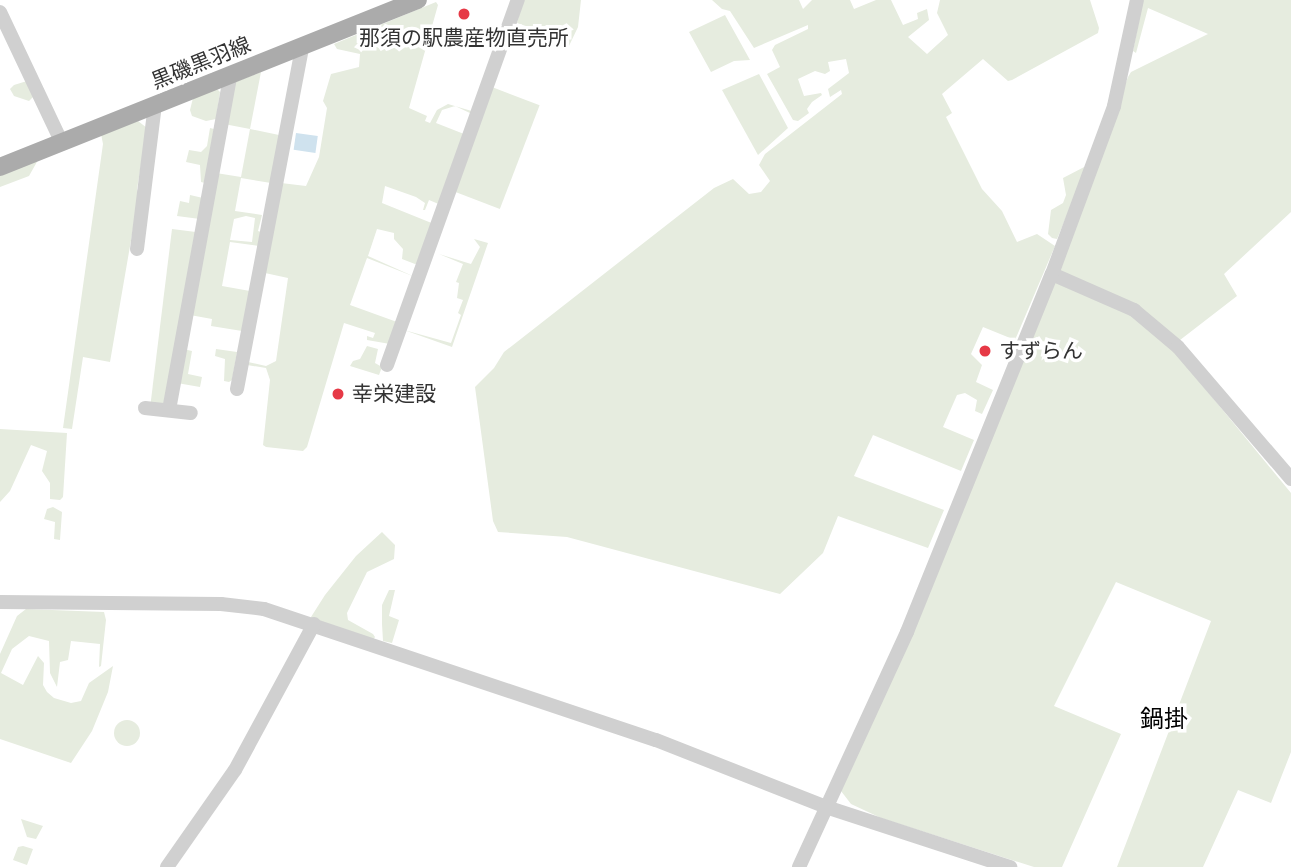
<!DOCTYPE html>
<html>
<head>
<meta charset="utf-8">
<style>
  body { margin:0 }
  #map { position:relative; width:1291px; height:867px; overflow:hidden; background:#fff; font-family:"Source Sans 3","Noto Sans JP",sans-serif }
  div>[style] { position:absolute }
  [style*='--x'] { left:calc(var(--x)*1px); top:calc(var(--y)*1px); width:calc(var(--w)*1px); rotate:calc(var(--a)*1deg) }
  .green>* { inset:0; background:#e6ecdf; transform-origin:0 0 }
  .round { border-radius:50% }
  .water>* { inset:0; background:#cfe2ee; transform-origin:0 0 }
  .minor>* { height:14px; margin:-7px; padding:0 7px; transform-origin:7px; border-radius:7px; background:#d0d0d0 }
  .major>* { height:18px; margin:-9px; padding:0 9px; transform-origin:9px; border-radius:9px; background:#ababab }
  .dots>* { width:19px; height:19px; translate:-50% -50%; box-sizing:border-box; border:4px solid #fff; border-radius:50% }
  span { translate:-50% -50%; white-space:nowrap; text-align:center; line-height:1.15; -webkit-text-stroke:7px #fff; paint-order:stroke }
  .poi-label { font-size:21px; color:#333 }
  .left { translate:0 -50%; text-align:left }
  .street-label { font-size:21px; color:#333 }
  .quarter-label { font-size:24px; color:#000 }
</style>
</head>
<body>
<div id="map">
  <div class="green">
    <i style="clip-path:polygon(523px 0,581px 0,578px 27px,568px 48px,563px 47px,564px 39px,517px 23px)"></i>
    <i style="clip-path:polygon(712px 0,799px 0,803px 9px,812px 0,850px 0,854px 9px,876px 0,891px 0,903px 25px,918px 19px,917px 13px,927px 9px,929px 20px,908px 37px,927px 54px,948px 35px,937px 13px,940px 0,1090px 0,1099px 28px,1098px 33px,1012px 80px,1008px 81px,983px 59px,942px 94px,952px 113px,946px 117px,982px 189px,1002px 211px,1017px 242px,1037px 234px,1055px 246px,1015px 340px,983px 327px,971px 354px,982px 365px,976px 382px,993px 390px,982px 414px,975px 411px,977px 400px,965px 393px,957px 395px,943px 427px,974px 440px,961px 471px,873px 435px,854px 476px,944px 510px,928px 548px,838px 516px,823px 553px,780px 594px,567px 537px,498px 532px,493px 521px,475px 387px,494px 368px,504px 352px,714px 188px,733px 179px,749px 194px,761px 192px,770px 181px,759px 165px,765px 154px,842px 94px,841px 90px,830px 97px,828px 89px,849px 73px,846px 59px,828px 62px,830px 71px,825px 74px,815px 71px,798px 79px,804px 96px,821px 93px,822px 95px,812px 102px,807px 109px,809px 113px,798px 121px,793px 120px,767px 74px,780px 67px,772px 50px,775px 45px,808px 29px,808px 25px,754px 48px,730px 11px,722px 9px)"></i>
    <i style="clip-path:polygon(1143px 0,1291px 0,1291px 212px,1224px 274px,1237px 296px,1171px 347px,1291px 493px,1291px 752px,1271px 803px,1238px 790px,1203px 867px,1117px 867px,1211px 621px,1116px 582px,1054px 706px,1121px 734px,1062px 867px,1034px 867px,881px 818px,851px 804px,841px 791px,916px 626px,1128px 77px,1131px 72px,1208px 34px,1148px 8px,1136px 53px,1133px 51px)"></i>
    <i style="clip-path:polygon(evenodd,436px 2px,438px 5px,409px 108px,427px 116px,425px 121px,430px 123px,437px 110px,448px 104px,475px 112px,441px 205px,429px 200px,425px 210px,423px 210px,425px 203px,416px 197px,385px 186px,382px 203px,434px 224px,420px 263px,415px 264px,402px 259px,403px 249px,394px 239px,394px 233px,377px 229px,368px 256px,415px 277px,367px 258px,350px 305px,397px 322px,390px 344px,367px 340px,367px 336px,373px 338px,375px 333px,344px 323px,307px 447px,303px 451px,266px 447px,263px 445px,270px 380px,266px 368px,247px 365px,248px 362px,266px 366px,276px 361px,288px 278px,265px 273px,281px 183px,306px 186px,319px 157px,327px 108px,323px 101px,331px 74px,359px 67px,360px 54px,337px 49px,334px 44px,436px 2px,455px 106px,472px 114px,464px 134px,436px 123px,442px 110px,455px 106px)"></i>
    <i style="clip-path:polygon(725px 15px,750px 60px,734px 61px,711px 72px,689px 32px)"></i>
    <i style="clip-path:polygon(evenodd,261px 72px,250px 129px,279px 135px,271px 183px,241px 178px,235px 211px,262px 215px,258px 231px,261px 232px,259px 246px,230px 242px,222px 286px,250px 291px,242px 331px,211px 326px,212px 319px,190px 315px,216px 173px,241px 177px,250px 129px,224px 124px,233px 83px,261px 72px,246px 216px,255px 218px,252px 242px,230px 240px,234px 219px,246px 216px)"></i>
    <i style="clip-path:polygon(759px 74px,788px 128px,758px 155px,722px 90px)"></i>
    <i style="clip-path:polygon(27px 81px,34px 96px,29px 101px,14px 96px,10px 89px,14px 85px)"></i>
    <i style="left:492px;top:87px;width:51px;height:111px;rotate:21deg"></i>
    <i style="clip-path:polygon(217px 89px,220px 92px,216px 119px,206px 121px,192px 116px,190px 110px,193px 98px)"></i>
    <i style="clip-path:polygon(138px 121px,147px 128px,137px 189px,139px 194px,110px 362px,83px 357px,72px 429px,63px 428px,103px 144px,101px 134px)"></i>
    <i style="clip-path:polygon(210px 128px,214px 129px,205px 183px,201px 182px,200px 165px,186px 162px,189px 150px,201px 152px,207px 146px)"></i>
    <i style="clip-path:polygon(38px 160px,29px 176px,0 187px,0 176px)"></i>
    <i style="clip-path:polygon(1088px 165px,1057px 239px,1052px 238px,1048px 234px,1051px 210px,1063px 203px,1066px 195px,1063px 178px)"></i>
    <i style="clip-path:polygon(190px 195px,203px 198px,200px 219px,177px 216px,180px 201px,189px 203px)"></i>
    <i style="left:172px;top:229px;width:26px;height:177px;rotate:7deg"></i>
    <i style="clip-path:polygon(474px 239px,488px 243px,452px 347px,404px 330px,451px 343px,461px 315px,458px 313px,463px 300px,457px 298px,459px 283px,456px 282px,463px 264px,439px 254px,471px 264px,480px 247px)"></i>
    <i style="clip-path:polygon(367px 346px,378px 349px,375px 363px,382px 367px,379px 375px,350px 366px,353px 361px,360px 359px)"></i>
    <i style="clip-path:polygon(183px 349px,192px 351px,188px 374px,202px 377px,200px 387px,177px 383px)"></i>
    <i style="clip-path:polygon(216px 349px,237px 352px,232px 380px,229px 382px,224px 381px,225px 359px,215px 356px)"></i>
    <i style="clip-path:polygon(0 429px,67px 433px,63px 497px,60px 500px,50px 499px,50px 483px,42px 471px,47px 451px,31px 445px,10px 491px,0 502px)"></i>
    <i style="clip-path:polygon(53px 507px,62px 512px,60px 540px,54px 539px,55px 522px,44px 519px,47px 509px)"></i>
    <i style="clip-path:polygon(382px 532px,395px 545px,394px 559px,367px 572px,347px 613px,348px 620px,373px 634px,375px 637px,369px 647px,311px 625px,311px 617px,325px 595px,356px 556px)"></i>
    <i style="clip-path:polygon(389px 590px,395px 590px,389px 616px,399px 620px,392px 643px,383px 641px,382px 624px,382px 605px)"></i>
    <i style="clip-path:polygon(26px 609px,104px 612px,106px 620px,101px 666px,99px 667px,100px 644px,71px 641px,68px 660px,60px 662px,57px 687px,50px 673px,49px 641px,29px 636px,12px 649px,1px 673px,23px 685px,38px 656px,44px 663px,43px 685px,47px 692px,54px 698px,71px 703px,81px 701px,89px 683px,113px 666px,108px 692px,92px 731px,71px 763px,0 739px,0 654px,17px 616px)"></i>
    <i class="round" style="left:114px;top:720px;width:26px;height:26px"></i>
    <i style="clip-path:polygon(21px 819px,43px 826px,36px 839px,27px 837px)"></i>
    <i style="clip-path:polygon(23px 846px,33px 849px,27px 865px,13px 860px,18px 847px)"></i>
  </div>
  <div class="water">
    <i style="left:296px;top:133px;width:22px;height:17px;rotate:8deg"></i>
  </div>
  <div class="minor">
    <i style="--x:0;--y:12;--w:145;--a:64.7"></i>
    <i style="--x:137;--y:249;--w:145;--a:-82.9"></i>
    <i style="--x:1052;--y:274;--w:90;--a:23.7"></i>
    <i style="--x:1134;--y:310;--w:57;--a:40.1"></i>
    <i style="--x:1178;--y:347;--w:174;--a:49.4"></i>
    <i style="--x:387;--y:365;--w:388;--a:-70.3"></i>
    <i style="--x:237;--y:389;--w:348;--a:-79.2"></i>
    <i style="--x:145;--y:408;--w:46;--a:6.2"></i>
    <i style="--x:169;--y:410;--w:340;--a:-79.6"></i>
    <i style="--x:0;--y:602;--w:221;--a:0.5"></i>
    <i style="--x:221;--y:604;--w:43;--a:6.6"></i>
    <i style="--x:264;--y:609;--w:413;--a:18.5"></i>
    <i style="--x:656;--y:740;--w:183;--a:21.5"></i>
    <i style="--x:826;--y:807;--w:194;--a:18.1"></i>
    <i style="--x:167;--y:867;--w:118;--a:-55"></i>
    <i style="--x:235;--y:770;--w:166;--a:-61.6"></i>
    <i style="--x:799;--y:867;--w:259;--a:-65.3"></i>
    <i style="--x:907;--y:632;--w:386;--a:-68"></i>
    <i style="--x:1052;--y:274;--w:179;--a:-69.7"></i>
    <i style="--x:1114;--y:106;--w:108;--a:-77.8"></i>
  </div>
  <div class="major">
    <i style="--x:0;--y:167;--w:450;--a:-21.8"></i>
  </div>
  <div class="dots">
    <i style="left:464px;top:14px;background:#e63946"></i>
    <i style="left:985px;top:351px;background:#e63946"></i>
    <i style="left:338px;top:394px;background:#e63946"></i>
  </div>
  <div class="poi-label">
    <span style="left:464px;top:38px">那須の駅農産物直売所</span>
    <span class="left" style="left:999px;top:351px">すずらん</span>
    <span class="left" style="left:352px;top:394px">幸栄建設</span>
  </div>
  <div class="street-label">
    <span style="left:201px;top:63px;rotate:-22deg">黒磯黒羽線</span>
  </div>
  <div class="quarter-label">
    <span style="left:1164px;top:720px">鍋掛</span>
  </div>
</div>
</body>
</html>
